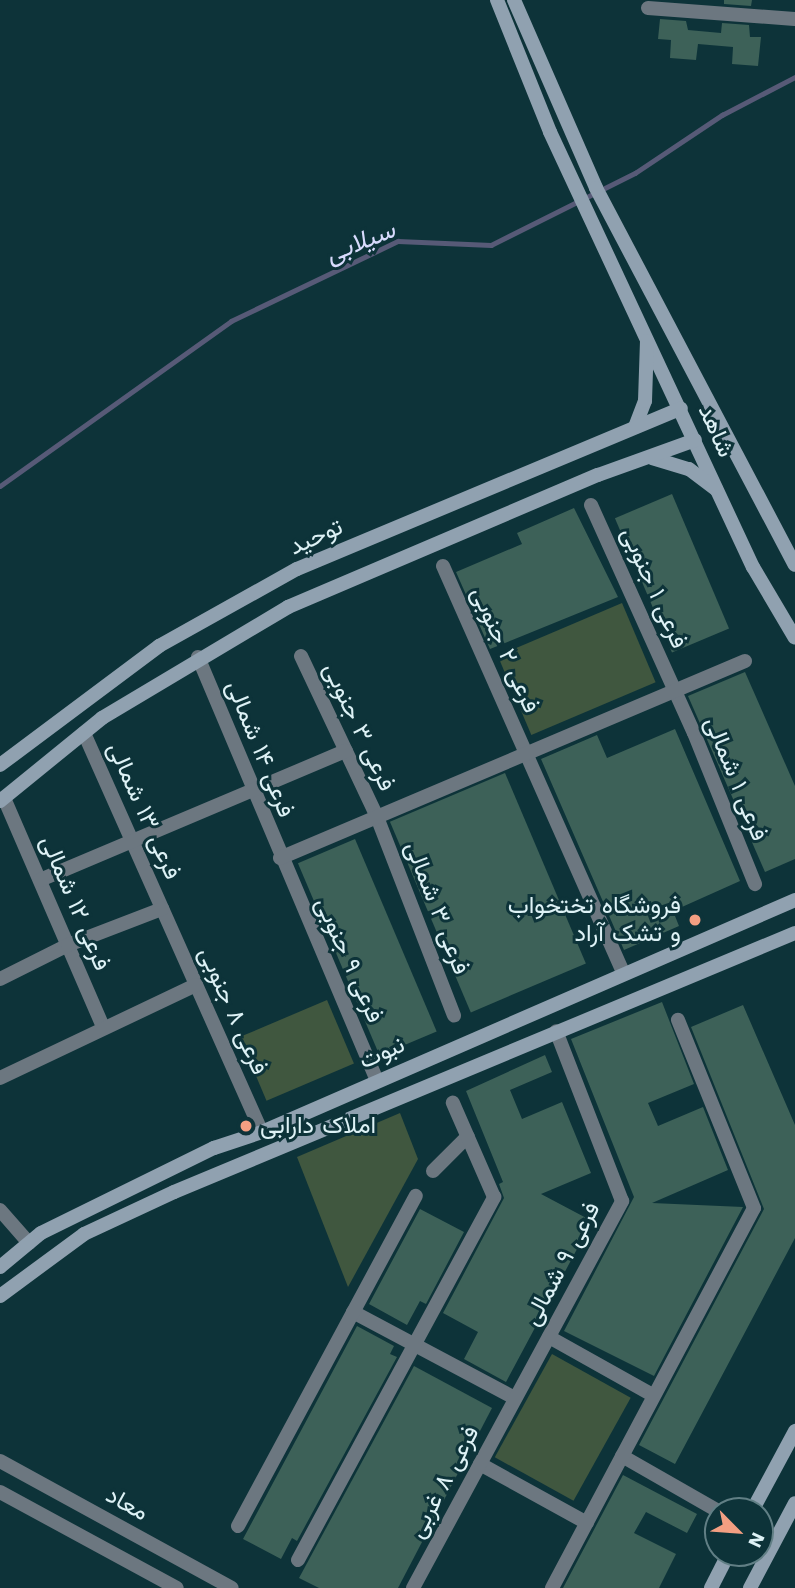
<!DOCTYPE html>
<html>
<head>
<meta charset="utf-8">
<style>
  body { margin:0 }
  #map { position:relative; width:795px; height:1588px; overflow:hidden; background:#0d3339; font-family:"Work Sans",Vazirmatn,sans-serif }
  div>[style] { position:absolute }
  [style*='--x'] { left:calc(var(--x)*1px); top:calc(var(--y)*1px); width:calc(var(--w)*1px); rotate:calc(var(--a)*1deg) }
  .green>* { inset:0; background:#40573f; transform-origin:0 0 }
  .stream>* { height:4.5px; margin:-2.25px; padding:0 2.25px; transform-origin:2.25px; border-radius:2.25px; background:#575a77 }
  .building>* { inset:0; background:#3d6158; transform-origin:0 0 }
  .minor>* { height:14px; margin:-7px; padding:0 7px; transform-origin:7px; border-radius:7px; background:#6c7780 }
  .tertiary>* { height:14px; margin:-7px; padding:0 7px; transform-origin:7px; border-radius:7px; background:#6c7780 }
  .secondary>* { height:14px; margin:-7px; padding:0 7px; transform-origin:7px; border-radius:7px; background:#90a1b0 }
  .dots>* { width:19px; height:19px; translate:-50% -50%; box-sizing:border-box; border:4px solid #0d3339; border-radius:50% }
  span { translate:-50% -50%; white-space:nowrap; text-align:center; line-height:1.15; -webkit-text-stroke:6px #0d3339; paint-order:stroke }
  .street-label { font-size:24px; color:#def2f6 }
  .poi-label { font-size:24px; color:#def2f6 }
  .right { translate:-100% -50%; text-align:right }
  .left { translate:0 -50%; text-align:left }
  .water-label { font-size:26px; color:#d8dbfd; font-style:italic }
  .north { position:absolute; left:704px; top:1497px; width:70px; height:70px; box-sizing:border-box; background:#0d3339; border:2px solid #617f85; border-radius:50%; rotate:115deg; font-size:19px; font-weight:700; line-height:28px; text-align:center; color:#def2f6 }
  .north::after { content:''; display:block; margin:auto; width:24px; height:32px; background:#f39f82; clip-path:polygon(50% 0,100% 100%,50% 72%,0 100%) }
</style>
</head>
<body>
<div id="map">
  <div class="green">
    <i style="left:622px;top:603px;width:86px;height:135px;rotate:67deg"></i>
    <i style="left:327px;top:1000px;width:69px;height:95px;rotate:67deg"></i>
    <i style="clip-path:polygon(400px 1113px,418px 1159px,348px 1287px,297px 1157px)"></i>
    <i style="left:552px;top:1354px;width:90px;height:118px;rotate:29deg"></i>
  </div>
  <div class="stream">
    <i style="--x:0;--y:486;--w:284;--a:-35.5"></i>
    <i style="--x:231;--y:321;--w:185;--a:-25.6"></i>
    <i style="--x:398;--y:241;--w:93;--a:2.5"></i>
    <i style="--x:491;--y:245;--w:161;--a:-26.6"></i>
    <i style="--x:635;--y:173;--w:105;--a:-33.7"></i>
    <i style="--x:722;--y:115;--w:82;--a:-27.5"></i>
  </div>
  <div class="building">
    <i style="clip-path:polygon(724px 0,752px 0,751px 6px,724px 4px)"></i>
    <i style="clip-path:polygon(660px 19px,686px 21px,688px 30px,721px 33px,722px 23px,749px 25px,750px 37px,761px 37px,758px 66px,732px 64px,733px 47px,698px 44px,696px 60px,670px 58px,671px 40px,658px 39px)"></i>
    <i style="left:672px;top:494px;width:146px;height:62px;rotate:67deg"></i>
    <i style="clip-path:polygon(574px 508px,618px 597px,490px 649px,456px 572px,522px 544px,517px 533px)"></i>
    <i style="clip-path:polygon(745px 672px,795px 786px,795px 859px,765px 872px,688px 696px)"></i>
    <i style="clip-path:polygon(675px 729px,740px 881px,673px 911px,679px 926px,624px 950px,541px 759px,597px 735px,607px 758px)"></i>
    <i style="left:505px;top:773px;width:207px;height:125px;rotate:67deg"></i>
    <i style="left:355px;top:839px;width:209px;height:62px;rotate:67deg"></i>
    <i style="clip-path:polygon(662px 1002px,694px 1084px,648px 1103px,658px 1126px,703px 1107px,728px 1170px,652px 1203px,743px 1207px,654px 1376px,564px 1331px,634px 1197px,571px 1039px)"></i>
    <i style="clip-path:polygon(743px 1005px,795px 1125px,795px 1238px,675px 1464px,639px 1445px,764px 1209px,691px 1027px)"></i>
    <i style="clip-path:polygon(545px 1055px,552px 1072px,510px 1090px,522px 1119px,562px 1102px,591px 1173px,541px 1194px,592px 1221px,506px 1382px,464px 1359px,478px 1332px,443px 1313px,504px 1198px,499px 1184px,503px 1182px,466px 1091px)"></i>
    <i style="clip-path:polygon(420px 1209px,464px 1232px,426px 1304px,420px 1301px,407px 1325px,369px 1304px)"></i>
    <i style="clip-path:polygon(357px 1326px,394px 1346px,390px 1354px,397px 1357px,297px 1541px,292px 1538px,281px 1559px,243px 1539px)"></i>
    <i style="clip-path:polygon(414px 1366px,492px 1408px,398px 1588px,319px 1588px,299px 1578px)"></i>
    <i style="clip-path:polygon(623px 1475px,697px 1514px,687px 1533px,646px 1512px,634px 1533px,676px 1554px,659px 1588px,563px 1588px)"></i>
  </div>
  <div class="minor">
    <i style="--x:648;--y:8;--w:147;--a:4.3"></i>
    <i style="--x:591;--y:505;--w:250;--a:65.7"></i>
    <i style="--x:694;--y:733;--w:163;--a:68"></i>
    <i style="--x:443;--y:566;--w:444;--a:66.1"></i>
    <i style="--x:301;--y:656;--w:178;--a:64.7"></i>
    <i style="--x:377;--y:817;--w:213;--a:68.8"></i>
    <i style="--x:198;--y:657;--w:459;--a:67.1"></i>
    <i style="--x:84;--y:733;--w:437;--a:66"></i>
    <i style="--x:4;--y:798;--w:249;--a:66.6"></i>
    <i style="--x:280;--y:858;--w:505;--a:-22.96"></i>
    <i style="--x:40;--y:880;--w:332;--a:-22.9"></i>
    <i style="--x:0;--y:979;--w:76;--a:-26.6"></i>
    <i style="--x:68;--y:945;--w:101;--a:-21"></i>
    <i style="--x:0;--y:1078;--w:217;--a:-25.4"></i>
    <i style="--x:433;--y:1171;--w:49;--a:-45"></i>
    <i style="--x:0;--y:1210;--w:44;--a:48.7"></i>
    <i style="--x:353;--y:1312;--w:183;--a:28"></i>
    <i style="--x:549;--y:1337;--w:120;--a:29.3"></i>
    <i style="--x:622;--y:1456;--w:111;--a:29.8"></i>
    <i style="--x:480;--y:1464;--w:122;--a:28.9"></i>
    <i style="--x:238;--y:1526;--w:375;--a:-61.7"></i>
    <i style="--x:298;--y:1560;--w:413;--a:-61.6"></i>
    <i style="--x:494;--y:1197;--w:103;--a:-113.6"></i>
    <i style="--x:413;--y:1588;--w:440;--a:-61.6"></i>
    <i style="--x:622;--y:1201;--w:182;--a:-111.2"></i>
    <i style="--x:552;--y:1588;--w:430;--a:-62"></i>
    <i style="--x:754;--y:1208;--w:203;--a:-112"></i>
  </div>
  <div class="tertiary">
    <i style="--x:0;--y:1461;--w:264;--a:28.7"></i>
    <i style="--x:0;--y:1492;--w:201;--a:28.5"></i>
  </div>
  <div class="secondary">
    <i style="--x:497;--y:0;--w:142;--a:68.1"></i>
    <i style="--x:550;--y:132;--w:480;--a:65"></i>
    <i style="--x:753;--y:567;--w:82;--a:59.4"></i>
    <i style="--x:514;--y:0;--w:205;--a:66.4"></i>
    <i style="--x:596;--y:188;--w:426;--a:62.2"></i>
    <i style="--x:635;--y:427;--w:28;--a:-69"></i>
    <i style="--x:645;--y:401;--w:60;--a:-88.1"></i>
    <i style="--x:652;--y:458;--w:39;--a:17"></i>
    <i style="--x:689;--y:469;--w:34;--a:37"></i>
    <i style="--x:0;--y:765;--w:199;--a:-36.8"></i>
    <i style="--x:159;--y:646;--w:158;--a:-29.2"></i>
    <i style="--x:297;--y:569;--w:416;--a:-22.7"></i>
    <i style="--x:0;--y:801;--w:132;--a:-39.1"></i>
    <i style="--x:102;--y:718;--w:217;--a:-30.8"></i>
    <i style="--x:288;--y:607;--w:337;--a:-23.1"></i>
    <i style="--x:598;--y:475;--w:103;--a:-19.8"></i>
    <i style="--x:0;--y:1267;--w:53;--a:-39.7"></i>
    <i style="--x:41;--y:1233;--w:193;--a:-26.2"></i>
    <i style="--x:214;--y:1148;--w:51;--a:-18.4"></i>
    <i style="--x:262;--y:1132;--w:581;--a:-23.52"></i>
    <i style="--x:0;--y:1296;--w:104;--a:-36.4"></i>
    <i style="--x:84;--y:1234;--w:99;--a:-25"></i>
    <i style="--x:174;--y:1192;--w:673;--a:-22.64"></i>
    <i style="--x:752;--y:1511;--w:91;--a:-61.7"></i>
    <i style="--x:711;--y:1588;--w:39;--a:-63"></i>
    <i style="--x:750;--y:1588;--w:96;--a:-62.1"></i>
  </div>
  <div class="dots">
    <i style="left:695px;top:920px;background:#f39f82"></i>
    <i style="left:246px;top:1126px;background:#f39f82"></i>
  </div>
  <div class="street-label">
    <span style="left:716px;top:431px;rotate:66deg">شاهد</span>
    <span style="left:316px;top:537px;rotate:-24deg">توحید</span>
    <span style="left:654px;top:588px;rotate:66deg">فرعی ۱ جنوبی</span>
    <span style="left:505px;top:650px;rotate:66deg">فرعی ۲ جنوبی</span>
    <span style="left:359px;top:727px;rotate:65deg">فرعی ۳ جنوبی</span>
    <span style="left:260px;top:749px;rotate:68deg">فرعی ۱۴ شمالی</span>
    <span style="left:736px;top:779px;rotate:68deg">فرعی ۱ شمالی</span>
    <span style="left:144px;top:811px;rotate:66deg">فرعی ۱۳ شمالی</span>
    <span style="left:75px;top:903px;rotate:67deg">فرعی ۱۲ شمالی</span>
    <span style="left:437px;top:908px;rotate:69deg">فرعی ۳ شمالی</span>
    <span style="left:349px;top:960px;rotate:66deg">فرعی ۹ جنوبی</span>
    <span style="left:233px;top:1011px;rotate:66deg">فرعی ۸ جنوبی</span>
    <span style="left:382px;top:1053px;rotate:-24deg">نبوت</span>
    <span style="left:562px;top:1264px;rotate:-62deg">فرعی ۹ شمالی</span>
    <span style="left:444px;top:1482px;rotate:-62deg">فرعی ۸ غربی</span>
    <span style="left:127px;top:1504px;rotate:29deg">معاد</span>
  </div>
  <div class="poi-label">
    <span class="right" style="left:681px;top:920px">فروشگاه تختخواب<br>و تشک آراد</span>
    <span class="left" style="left:260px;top:1126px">املاک دارابی</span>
  </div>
  <div class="water-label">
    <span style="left:360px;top:242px;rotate:-22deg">سیلابی</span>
  </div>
  <div class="north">N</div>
</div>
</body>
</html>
